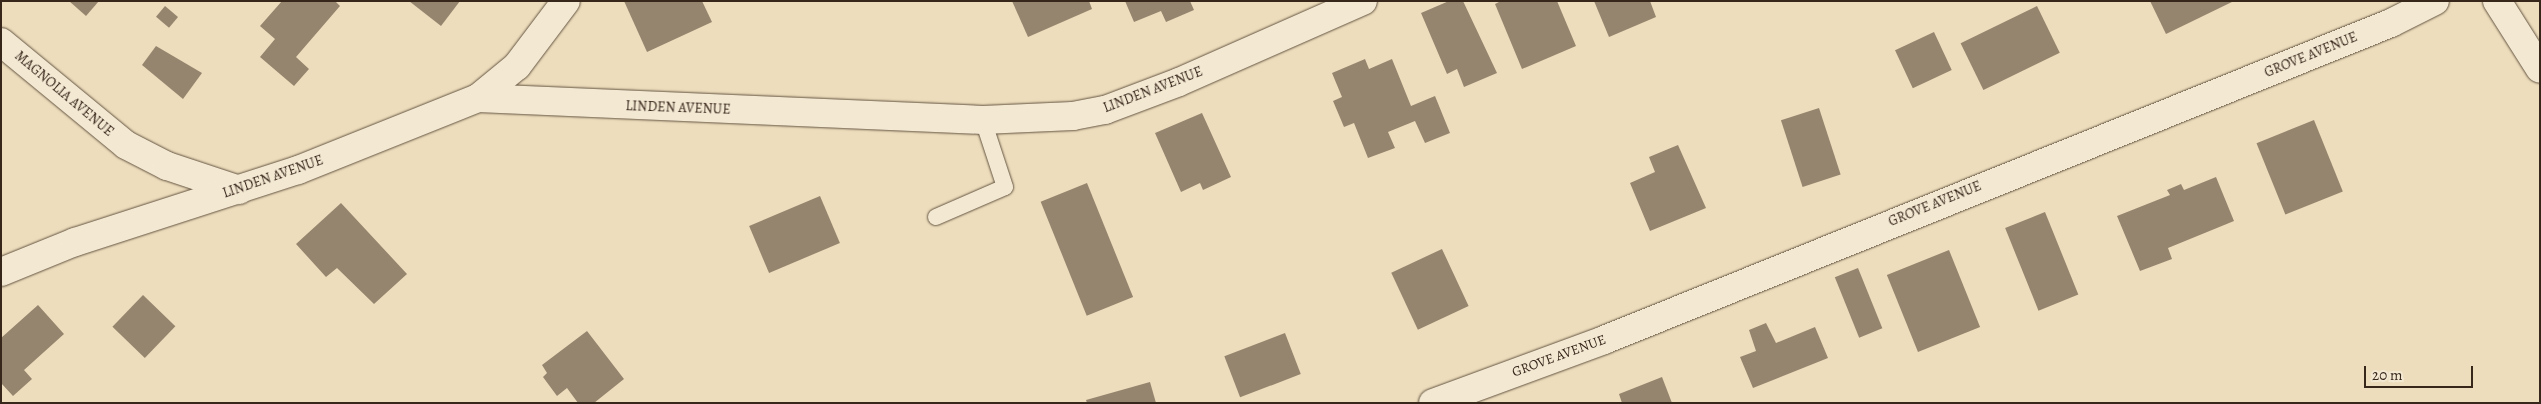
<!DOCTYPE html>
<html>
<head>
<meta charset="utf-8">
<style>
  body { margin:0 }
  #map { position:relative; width:2541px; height:404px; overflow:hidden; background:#edddbc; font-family:Alegreya,serif }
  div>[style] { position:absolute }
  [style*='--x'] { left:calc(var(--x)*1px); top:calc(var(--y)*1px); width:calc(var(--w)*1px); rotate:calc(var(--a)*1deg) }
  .building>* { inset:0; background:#96856e; transform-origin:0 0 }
  .roads { filter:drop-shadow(0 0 1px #645442) drop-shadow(0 0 1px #645442) }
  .service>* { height:16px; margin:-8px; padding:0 8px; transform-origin:8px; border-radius:8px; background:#f3e9d3 }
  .minor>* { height:28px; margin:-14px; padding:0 14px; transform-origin:14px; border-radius:14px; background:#f3e9d3 }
  .secondary>* { height:28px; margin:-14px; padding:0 14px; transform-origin:14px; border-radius:14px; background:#f3e9d3 }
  span { translate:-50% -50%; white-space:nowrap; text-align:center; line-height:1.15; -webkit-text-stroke:5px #f3e9d3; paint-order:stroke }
  .street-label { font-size:14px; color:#37261a }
  .frame { position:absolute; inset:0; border:2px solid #37261a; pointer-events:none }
  .scale { position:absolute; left:2364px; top:366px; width:109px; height:22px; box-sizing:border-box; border:2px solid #37261a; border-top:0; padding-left:6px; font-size:15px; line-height:18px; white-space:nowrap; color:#37261a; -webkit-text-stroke:4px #f3e9d3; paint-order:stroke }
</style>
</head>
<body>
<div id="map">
  <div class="building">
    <i style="clip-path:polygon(69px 1px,99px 1px,86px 16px)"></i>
    <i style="clip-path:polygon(282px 1px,335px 1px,340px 6px,296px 57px,309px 69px,294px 86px,260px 57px,275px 39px,260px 26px)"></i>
    <i style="clip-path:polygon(409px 1px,460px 1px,441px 26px)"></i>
    <i style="clip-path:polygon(624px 1px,702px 1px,712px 22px,647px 52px)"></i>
    <i style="clip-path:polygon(1012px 1px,1089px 1px,1092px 9px,1028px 37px)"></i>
    <i style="clip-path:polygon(1125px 1px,1190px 1px,1194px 10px,1166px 22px,1161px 11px,1134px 22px)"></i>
    <i style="clip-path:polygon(1449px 1px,1463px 1px,1497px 73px,1464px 87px,1457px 69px,1447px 74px,1421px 13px)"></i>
    <i style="clip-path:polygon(1501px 1px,1557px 1px,1576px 46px,1522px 69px,1495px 4px)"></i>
    <i style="clip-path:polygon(1594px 1px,1650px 1px,1656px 17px,1609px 37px)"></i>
    <i style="clip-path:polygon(2150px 1px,2234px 1px,2166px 34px)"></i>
    <i style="left:165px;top:6px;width:17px;height:14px;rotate:40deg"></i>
    <i style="left:2037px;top:6px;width:52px;height:85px;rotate:64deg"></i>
    <i style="left:1934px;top:32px;width:42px;height:43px;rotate:65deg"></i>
    <i style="clip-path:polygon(156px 46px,202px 73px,183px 99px,142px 65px)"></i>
    <i style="clip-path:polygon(1365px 59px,1369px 69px,1392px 59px,1411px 106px,1435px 96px,1450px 133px,1425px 143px,1415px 121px,1388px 132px,1395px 148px,1368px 158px,1354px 123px,1344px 127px,1333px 101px,1342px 97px,1332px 73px)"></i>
    <i style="left:1819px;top:108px;width:70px;height:40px;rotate:72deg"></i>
    <i style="clip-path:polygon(1202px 113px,1231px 177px,1203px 190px,1200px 183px,1181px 192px,1155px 133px)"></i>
    <i style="left:2314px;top:120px;width:77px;height:62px;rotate:68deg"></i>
    <i style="clip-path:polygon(1678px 145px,1706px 208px,1650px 231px,1630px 183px,1655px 172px,1649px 157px)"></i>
    <i style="clip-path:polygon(2216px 177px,2234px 221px,2168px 248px,2172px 259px,2140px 271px,2117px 216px,2170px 195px,2167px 190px,2181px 184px,2184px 190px)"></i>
    <i style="left:1087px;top:183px;width:123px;height:50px;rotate:68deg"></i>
    <i style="left:820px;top:196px;width:51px;height:77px;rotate:67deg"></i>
    <i style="clip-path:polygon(341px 203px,407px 274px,374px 304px,337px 268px,326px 277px,296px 244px)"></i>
    <i style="left:2045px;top:212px;width:89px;height:43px;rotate:68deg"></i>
    <i style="left:1442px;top:249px;width:63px;height:56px;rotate:65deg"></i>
    <i style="left:1949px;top:250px;width:83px;height:67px;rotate:68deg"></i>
    <i style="left:1858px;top:268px;width:65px;height:25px;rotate:68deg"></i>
    <i style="left:143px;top:295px;width:45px;height:44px;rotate:44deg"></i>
    <i style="clip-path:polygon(38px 305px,64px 334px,24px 370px,32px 379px,13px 396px,1px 383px,1px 338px)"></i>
    <i style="clip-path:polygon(1766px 323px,1776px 343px,1815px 327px,1828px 358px,1753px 388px,1740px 357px,1756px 351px,1749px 330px)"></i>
    <i style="clip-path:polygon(587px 331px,624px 379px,594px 403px,578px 403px,567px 388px,557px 396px,543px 377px,547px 373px,542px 365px)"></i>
    <i style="left:1285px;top:333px;width:44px;height:65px;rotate:69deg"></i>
    <i style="clip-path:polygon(1662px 377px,1672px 403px,1622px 403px,1619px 394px)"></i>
    <i style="clip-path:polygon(1150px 382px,1156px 403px,1087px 403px,1086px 400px)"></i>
  </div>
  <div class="roads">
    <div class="service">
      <i style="--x:936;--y:217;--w:75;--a:-23.5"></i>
      <i style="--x:1005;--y:187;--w:71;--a:-108.2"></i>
    </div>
    <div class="minor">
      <i style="--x:1;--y:42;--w:162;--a:39.5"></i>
      <i style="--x:126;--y:145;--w:46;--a:27.1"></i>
      <i style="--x:167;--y:166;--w:76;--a:18.4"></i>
      <i style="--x:478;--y:98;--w:50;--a:-39.4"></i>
      <i style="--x:517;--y:66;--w:81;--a:-53"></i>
      <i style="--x:1;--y:272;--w:80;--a:-22.1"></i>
      <i style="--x:75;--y:242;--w:234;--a:-17.9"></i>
      <i style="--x:298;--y:170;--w:194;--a:-21.8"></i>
      <i style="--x:478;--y:98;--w:505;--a:2.49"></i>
      <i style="--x:983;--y:120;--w:90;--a:-2.5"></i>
      <i style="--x:1073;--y:116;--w:33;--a:-11"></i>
      <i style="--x:1105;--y:110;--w:79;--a:-20.7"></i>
      <i style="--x:1179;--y:82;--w:201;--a:-23.8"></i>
      <i style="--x:1433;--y:403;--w:182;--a:-20.2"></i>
      <i style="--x:1604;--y:340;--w:848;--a:-21.94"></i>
      <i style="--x:2391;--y:23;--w:49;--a:-26.6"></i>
    </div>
    <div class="secondary">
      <i style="--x:2497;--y:1;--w:80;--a:57.7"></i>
    </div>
  </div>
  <div class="street-label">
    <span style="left:2311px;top:55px;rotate:-22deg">GROVE AVENUE</span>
    <span style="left:1153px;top:90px;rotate:-21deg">LINDEN AVENUE</span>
    <span style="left:64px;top:94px;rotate:40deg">MAGNOLIA AVENUE</span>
    <span style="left:678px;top:108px;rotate:2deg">LINDEN AVENUE</span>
    <span style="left:273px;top:177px;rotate:-19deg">LINDEN AVENUE</span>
    <span style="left:1935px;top:204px;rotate:-22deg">GROVE AVENUE</span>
    <span style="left:1559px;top:356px;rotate:-20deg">GROVE AVENUE</span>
  </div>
  <div class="frame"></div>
  <div class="scale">20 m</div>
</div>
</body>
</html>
